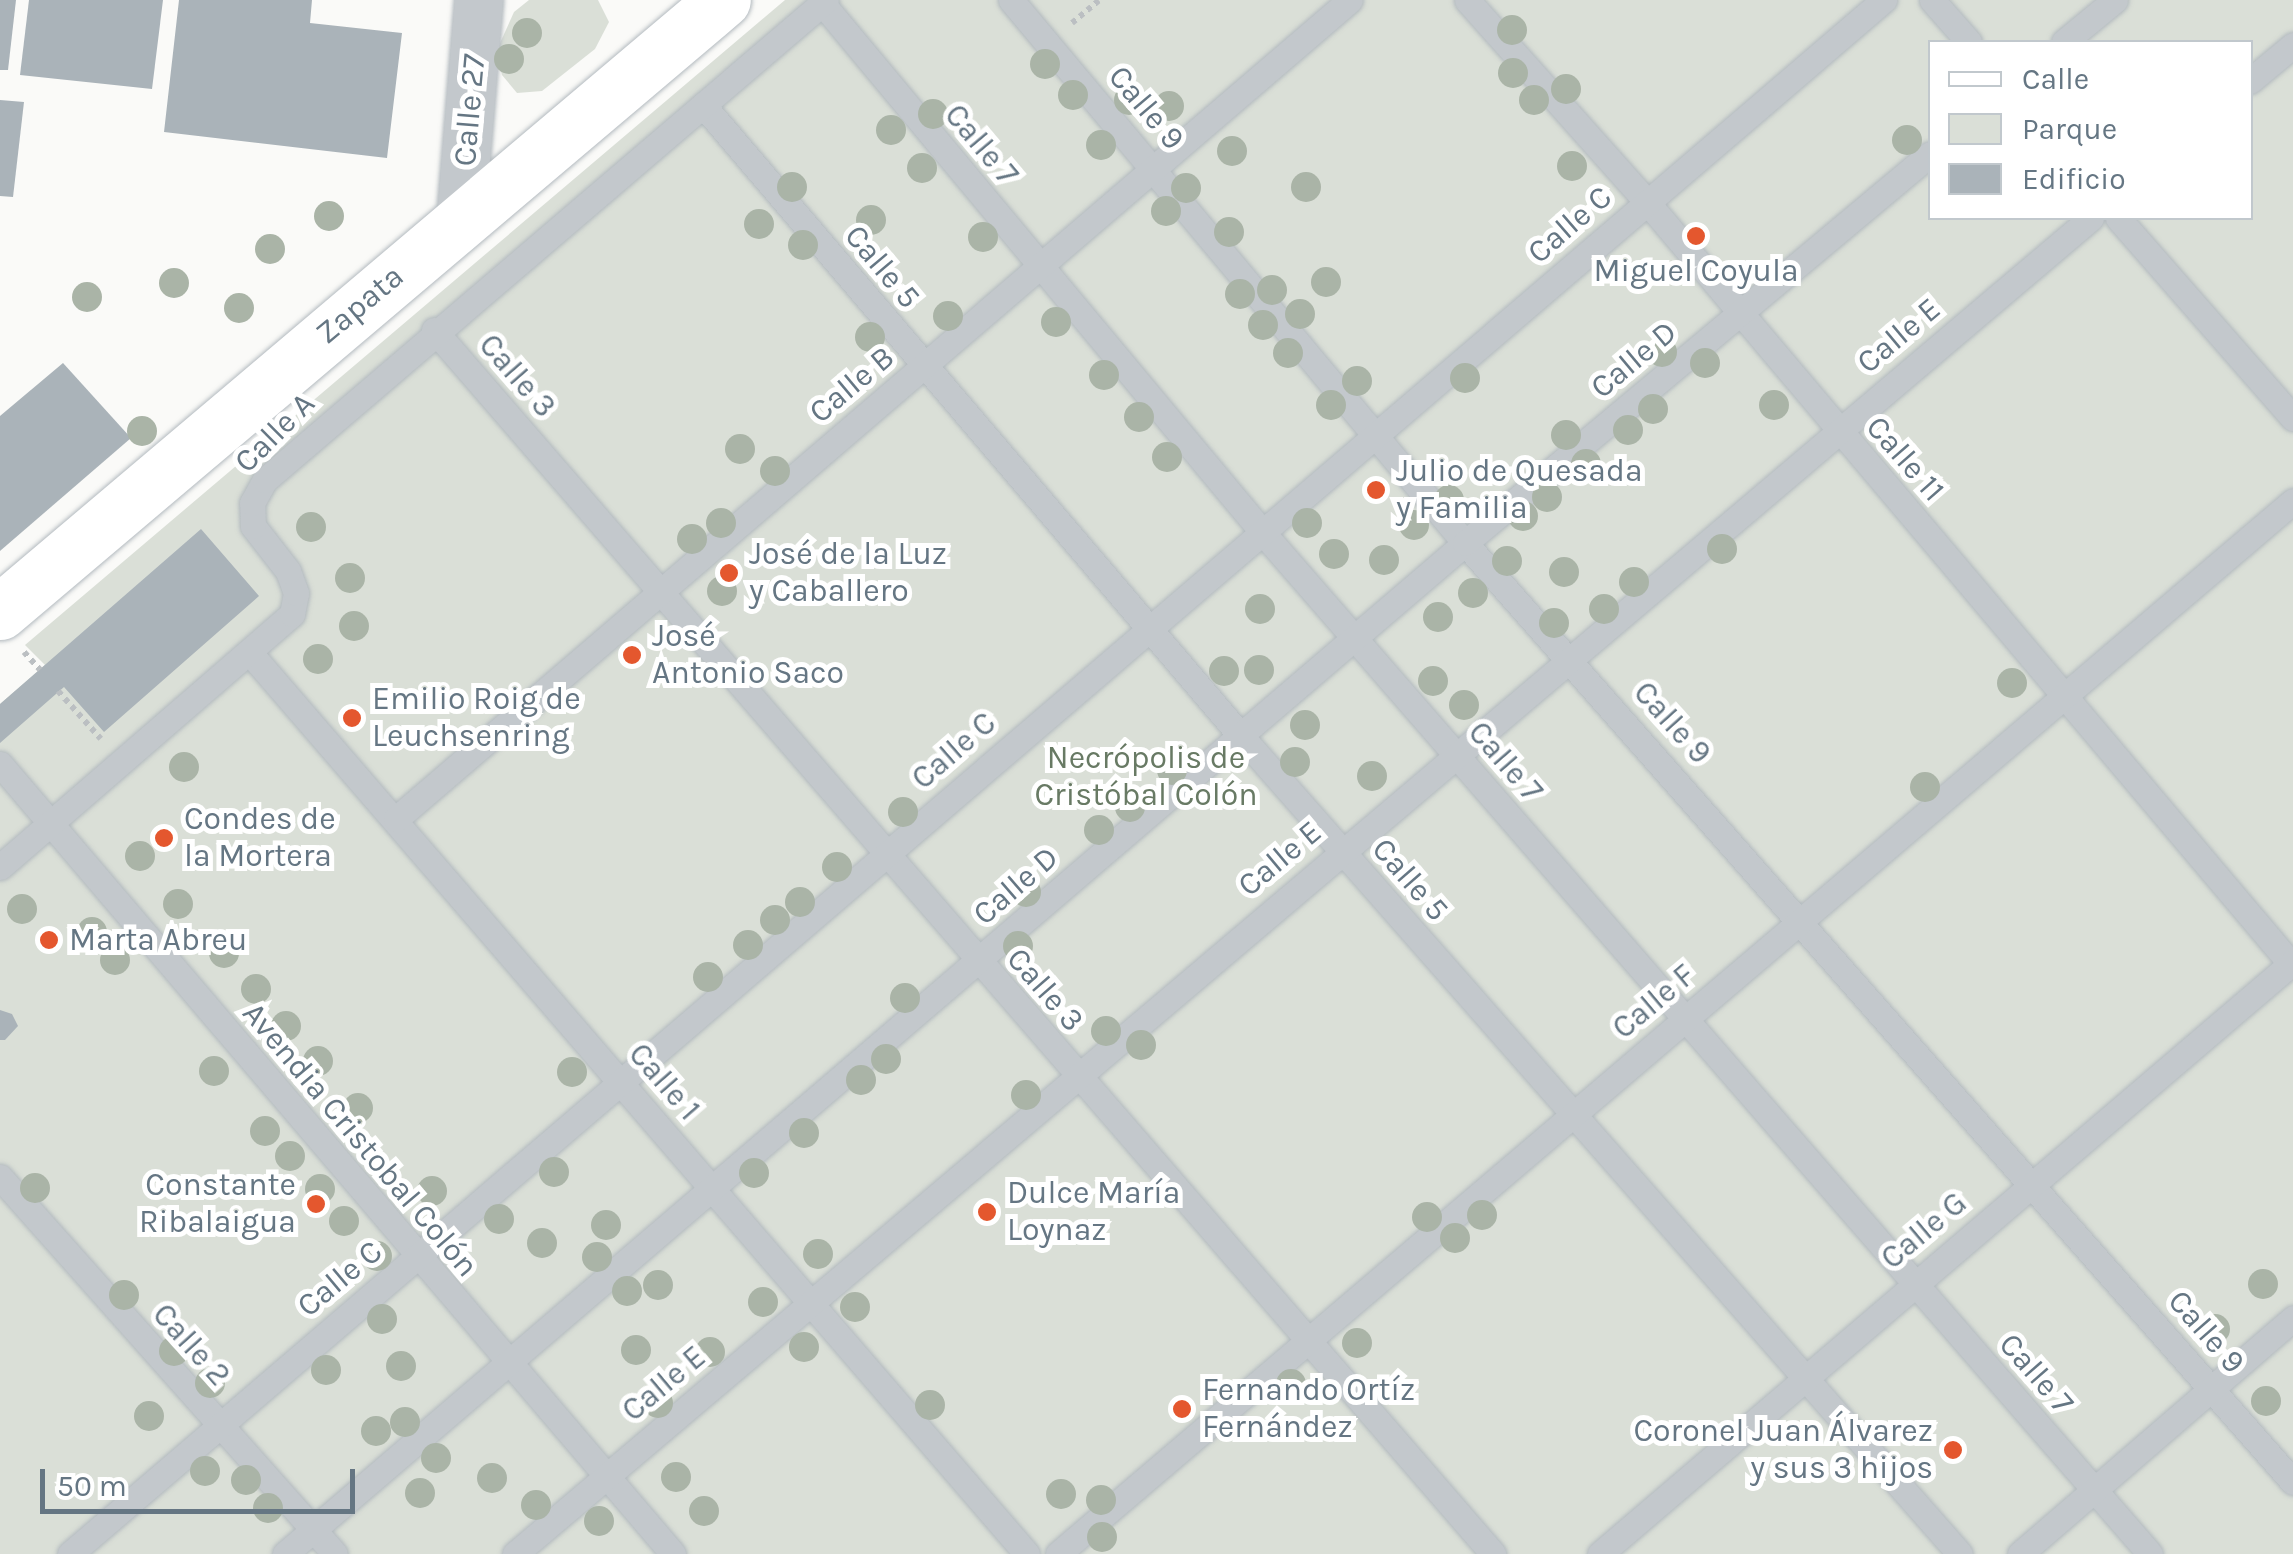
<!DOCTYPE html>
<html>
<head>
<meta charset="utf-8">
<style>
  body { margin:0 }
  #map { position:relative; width:2293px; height:1554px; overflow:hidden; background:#fafaf8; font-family:Karla,sans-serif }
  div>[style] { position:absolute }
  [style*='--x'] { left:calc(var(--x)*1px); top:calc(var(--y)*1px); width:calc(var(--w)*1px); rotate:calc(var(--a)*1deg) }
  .green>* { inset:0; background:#dadfd7 }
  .building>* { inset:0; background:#aab3b9 }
  .path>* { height:6px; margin-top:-3px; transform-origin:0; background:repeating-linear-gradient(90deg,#bbbfc2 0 5px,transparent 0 10px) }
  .roads { filter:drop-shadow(0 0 2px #b3babf) drop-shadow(0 0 2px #b3babf) }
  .service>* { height:25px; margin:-12.5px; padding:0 12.5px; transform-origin:12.5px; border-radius:12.5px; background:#c3c8cc }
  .minor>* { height:48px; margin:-24px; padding:0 24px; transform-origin:24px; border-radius:24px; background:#c3c8cc }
  .secondary>* { height:55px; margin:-27.5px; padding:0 27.5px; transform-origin:27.5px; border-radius:27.5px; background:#fff }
  .trees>* { width:30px; height:30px; margin:-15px; border-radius:50%; background:#aab4a7 }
  .dots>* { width:28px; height:28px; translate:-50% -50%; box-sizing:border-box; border:5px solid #fff; border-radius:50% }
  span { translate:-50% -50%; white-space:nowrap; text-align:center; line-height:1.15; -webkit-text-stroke:10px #fff; paint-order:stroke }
  .street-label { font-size:32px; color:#657683 }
  .poi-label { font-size:32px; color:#657683 }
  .left { translate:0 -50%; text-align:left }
  .right { translate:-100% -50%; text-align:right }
  .park-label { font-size:32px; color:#687a64 }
  .legend { position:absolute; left:1928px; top:40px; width:325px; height:180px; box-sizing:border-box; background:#fff; border:2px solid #c1c8cd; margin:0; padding:12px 18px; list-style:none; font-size:30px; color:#657683 }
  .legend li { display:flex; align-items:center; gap:20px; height:50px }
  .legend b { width:50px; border:2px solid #c1c8cd }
  .scale { position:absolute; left:40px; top:1469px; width:315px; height:45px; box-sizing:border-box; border:5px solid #657683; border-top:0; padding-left:12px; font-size:30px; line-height:35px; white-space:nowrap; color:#657683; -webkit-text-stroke:8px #fff; paint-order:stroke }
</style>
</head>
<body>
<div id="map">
  <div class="green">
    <i style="clip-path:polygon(529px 0,598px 0,609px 22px,595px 49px,542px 91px,517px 93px,502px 75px,496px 52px,514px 12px)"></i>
    <i style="clip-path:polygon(evenodd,785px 0,2293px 0,2293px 1554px,0 1554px,0 704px,45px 665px,25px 645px,785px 0,1930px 42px,2250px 42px,2250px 218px,1930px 218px,1930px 42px)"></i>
  </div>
  <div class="building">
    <i style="clip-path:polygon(0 0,16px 0,8px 70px,0 70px)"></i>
    <i style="clip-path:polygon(29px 0,163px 0,152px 89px,20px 75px)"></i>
    <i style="clip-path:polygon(179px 0,312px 0,310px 23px,402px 33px,387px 158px,164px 132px)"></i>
    <i style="clip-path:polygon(0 100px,24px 102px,13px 197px,0 196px)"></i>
    <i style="clip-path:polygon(63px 363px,131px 438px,0 551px,0 416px)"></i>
    <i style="clip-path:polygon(201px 529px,259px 596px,104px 732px,64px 687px,0 743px,0 704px)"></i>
    <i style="clip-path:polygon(0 1010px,12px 1014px,18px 1026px,5px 1040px,0 1040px)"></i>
  </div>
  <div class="path">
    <i style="--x:1072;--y:23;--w:35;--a:-40"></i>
    <i style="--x:24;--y:652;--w:24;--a:48"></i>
    <i style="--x:58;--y:691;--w:64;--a:48.1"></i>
  </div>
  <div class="roads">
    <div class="service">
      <i style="--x:1011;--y:0;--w:708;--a:50.1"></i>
      <i style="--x:1465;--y:543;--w:1252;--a:48.59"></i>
      <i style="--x:1467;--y:0;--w:271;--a:48.3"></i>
      <i style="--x:1647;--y:202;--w:998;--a:49.8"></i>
      <i style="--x:1932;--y:0;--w:56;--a:48.6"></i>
      <i style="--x:822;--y:3;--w:691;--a:50.23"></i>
      <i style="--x:1264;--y:534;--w:1351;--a:49.02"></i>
      <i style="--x:2064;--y:42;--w:66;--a:-39.5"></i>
      <i style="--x:2250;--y:81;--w:56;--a:-39.9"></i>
      <i style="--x:703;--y:105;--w:829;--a:49.55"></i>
      <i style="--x:1241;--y:736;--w:1089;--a:48.69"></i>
      <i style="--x:2118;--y:218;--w:266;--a:48.8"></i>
      <i style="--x:434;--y:330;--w:1619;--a:49.13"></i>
      <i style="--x:250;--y:653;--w:1190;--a:49.23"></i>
      <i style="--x:0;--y:764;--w:1038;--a:49.57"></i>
      <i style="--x:396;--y:819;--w:1257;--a:-40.65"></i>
      <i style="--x:0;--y:867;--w:386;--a:-40.9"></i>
      <i style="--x:292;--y:614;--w:21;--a:-79"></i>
      <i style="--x:296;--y:593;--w:23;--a:-110"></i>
      <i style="--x:288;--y:571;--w:57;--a:-127.9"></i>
      <i style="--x:253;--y:526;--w:23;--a:-92"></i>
      <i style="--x:252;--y:503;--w:26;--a:-61"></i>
      <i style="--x:265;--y:480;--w:738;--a:-40.55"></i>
      <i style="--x:0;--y:1177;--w:504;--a:48.38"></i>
      <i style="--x:70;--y:1554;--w:2389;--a:-40.59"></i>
      <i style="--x:285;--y:1554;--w:1554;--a:-40.59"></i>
      <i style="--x:1465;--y:543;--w:606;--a:-39.91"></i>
      <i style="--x:515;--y:1554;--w:2066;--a:-40.29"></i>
      <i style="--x:1058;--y:1554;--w:1623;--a:-40.45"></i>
      <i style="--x:1600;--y:1554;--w:911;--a:-40.51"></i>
      <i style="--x:2020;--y:1554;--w:361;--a:-40.8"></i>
    </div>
    <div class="minor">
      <i style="--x:461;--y:219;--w:220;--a:-85.3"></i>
    </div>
    <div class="secondary">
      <i style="--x:0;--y:612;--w:947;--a:-40.25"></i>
    </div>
  </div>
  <div class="trees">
    <i style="left:1512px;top:30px"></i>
    <i style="left:527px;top:33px"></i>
    <i style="left:509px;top:59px"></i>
    <i style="left:1045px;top:64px"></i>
    <i style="left:1513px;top:73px"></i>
    <i style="left:1566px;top:89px"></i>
    <i style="left:1073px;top:95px"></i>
    <i style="left:1129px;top:100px"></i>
    <i style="left:1534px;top:100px"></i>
    <i style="left:1169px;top:106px"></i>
    <i style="left:933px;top:114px"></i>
    <i style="left:891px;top:130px"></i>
    <i style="left:1907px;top:140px"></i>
    <i style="left:1101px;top:145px"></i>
    <i style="left:1232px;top:151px"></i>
    <i style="left:1572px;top:166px"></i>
    <i style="left:922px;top:168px"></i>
    <i style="left:792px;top:187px"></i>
    <i style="left:1306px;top:187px"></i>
    <i style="left:1186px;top:188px"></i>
    <i style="left:1166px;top:211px"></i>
    <i style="left:329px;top:216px"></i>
    <i style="left:871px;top:220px"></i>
    <i style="left:759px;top:224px"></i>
    <i style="left:1229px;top:232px"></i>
    <i style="left:983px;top:237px"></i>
    <i style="left:803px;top:245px"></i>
    <i style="left:270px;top:249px"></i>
    <i style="left:1326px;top:282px"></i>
    <i style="left:174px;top:283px"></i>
    <i style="left:1272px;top:290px"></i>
    <i style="left:1240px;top:294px"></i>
    <i style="left:87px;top:297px"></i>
    <i style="left:239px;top:308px"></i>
    <i style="left:1300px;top:314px"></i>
    <i style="left:948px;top:316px"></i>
    <i style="left:1056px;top:322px"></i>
    <i style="left:1263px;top:325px"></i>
    <i style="left:870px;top:337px"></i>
    <i style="left:1662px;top:352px"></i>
    <i style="left:1288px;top:353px"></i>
    <i style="left:1705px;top:363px"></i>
    <i style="left:1104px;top:375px"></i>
    <i style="left:1465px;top:378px"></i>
    <i style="left:1357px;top:381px"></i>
    <i style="left:1331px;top:405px"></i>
    <i style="left:1774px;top:405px"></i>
    <i style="left:1653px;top:409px"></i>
    <i style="left:1139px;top:417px"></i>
    <i style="left:1628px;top:430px"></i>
    <i style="left:142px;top:431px"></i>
    <i style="left:1566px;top:435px"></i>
    <i style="left:740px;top:449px"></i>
    <i style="left:1167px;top:457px"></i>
    <i style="left:1586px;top:464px"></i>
    <i style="left:775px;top:471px"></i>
    <i style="left:1547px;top:497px"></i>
    <i style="left:1449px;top:500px"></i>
    <i style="left:1523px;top:516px"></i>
    <i style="left:721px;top:523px"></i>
    <i style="left:1307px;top:523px"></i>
    <i style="left:1414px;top:525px"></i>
    <i style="left:311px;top:527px"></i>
    <i style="left:692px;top:539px"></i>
    <i style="left:1722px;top:549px"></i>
    <i style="left:1334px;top:554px"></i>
    <i style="left:1384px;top:560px"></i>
    <i style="left:1507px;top:561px"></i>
    <i style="left:1564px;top:572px"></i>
    <i style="left:350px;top:578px"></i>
    <i style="left:1634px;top:582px"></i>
    <i style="left:722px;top:591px"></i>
    <i style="left:1473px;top:593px"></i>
    <i style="left:1260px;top:609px"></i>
    <i style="left:1604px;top:609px"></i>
    <i style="left:1438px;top:617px"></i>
    <i style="left:1554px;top:623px"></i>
    <i style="left:354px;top:626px"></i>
    <i style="left:318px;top:659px"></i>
    <i style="left:1259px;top:670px"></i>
    <i style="left:1224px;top:671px"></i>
    <i style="left:1433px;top:681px"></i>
    <i style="left:2012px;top:683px"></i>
    <i style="left:1464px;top:705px"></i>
    <i style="left:1305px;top:725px"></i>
    <i style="left:1295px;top:762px"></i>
    <i style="left:184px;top:767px"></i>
    <i style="left:1172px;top:770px"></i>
    <i style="left:1372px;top:776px"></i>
    <i style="left:1925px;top:787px"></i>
    <i style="left:1130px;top:807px"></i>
    <i style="left:903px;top:812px"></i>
    <i style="left:1099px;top:830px"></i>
    <i style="left:140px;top:856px"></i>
    <i style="left:837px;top:867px"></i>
    <i style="left:1026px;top:892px"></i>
    <i style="left:800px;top:902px"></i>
    <i style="left:178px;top:904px"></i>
    <i style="left:22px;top:909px"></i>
    <i style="left:775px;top:920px"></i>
    <i style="left:92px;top:932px"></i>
    <i style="left:748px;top:945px"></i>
    <i style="left:1018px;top:946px"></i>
    <i style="left:224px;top:953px"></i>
    <i style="left:115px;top:960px"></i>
    <i style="left:708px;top:977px"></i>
    <i style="left:256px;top:989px"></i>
    <i style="left:905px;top:998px"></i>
    <i style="left:286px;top:1026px"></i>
    <i style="left:1106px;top:1031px"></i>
    <i style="left:1141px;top:1045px"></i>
    <i style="left:886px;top:1059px"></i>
    <i style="left:318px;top:1061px"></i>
    <i style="left:214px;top:1071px"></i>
    <i style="left:572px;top:1072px"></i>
    <i style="left:861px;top:1080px"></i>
    <i style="left:1026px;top:1095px"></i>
    <i style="left:358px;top:1108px"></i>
    <i style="left:265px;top:1131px"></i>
    <i style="left:804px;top:1133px"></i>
    <i style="left:290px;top:1156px"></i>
    <i style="left:554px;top:1172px"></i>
    <i style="left:754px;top:1173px"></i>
    <i style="left:35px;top:1188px"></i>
    <i style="left:320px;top:1189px"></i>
    <i style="left:432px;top:1191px"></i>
    <i style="left:1482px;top:1215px"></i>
    <i style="left:1427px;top:1217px"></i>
    <i style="left:499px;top:1219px"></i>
    <i style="left:344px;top:1221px"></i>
    <i style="left:606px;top:1225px"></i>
    <i style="left:1455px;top:1238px"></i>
    <i style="left:542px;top:1243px"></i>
    <i style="left:818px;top:1254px"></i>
    <i style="left:377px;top:1256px"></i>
    <i style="left:597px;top:1257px"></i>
    <i style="left:2263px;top:1284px"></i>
    <i style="left:658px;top:1285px"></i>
    <i style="left:627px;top:1291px"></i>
    <i style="left:124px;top:1295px"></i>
    <i style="left:763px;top:1302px"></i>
    <i style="left:855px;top:1307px"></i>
    <i style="left:382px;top:1319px"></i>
    <i style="left:2215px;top:1329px"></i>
    <i style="left:1357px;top:1343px"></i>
    <i style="left:804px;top:1347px"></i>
    <i style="left:636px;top:1350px"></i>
    <i style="left:174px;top:1351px"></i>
    <i style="left:710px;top:1352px"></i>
    <i style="left:401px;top:1366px"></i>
    <i style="left:326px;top:1370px"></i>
    <i style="left:210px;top:1383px"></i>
    <i style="left:1291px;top:1384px"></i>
    <i style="left:2266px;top:1401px"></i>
    <i style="left:658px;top:1403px"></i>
    <i style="left:930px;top:1405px"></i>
    <i style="left:149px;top:1416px"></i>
    <i style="left:405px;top:1422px"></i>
    <i style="left:376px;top:1431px"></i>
    <i style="left:436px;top:1458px"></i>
    <i style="left:205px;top:1471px"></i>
    <i style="left:676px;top:1477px"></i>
    <i style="left:492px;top:1478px"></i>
    <i style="left:246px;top:1480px"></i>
    <i style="left:420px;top:1493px"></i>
    <i style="left:1061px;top:1494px"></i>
    <i style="left:1101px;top:1500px"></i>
    <i style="left:536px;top:1505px"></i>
    <i style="left:268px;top:1508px"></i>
    <i style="left:704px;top:1511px"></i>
    <i style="left:599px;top:1521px"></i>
    <i style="left:1102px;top:1537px"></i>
  </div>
  <div class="dots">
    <i style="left:1696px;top:236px;background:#e4572e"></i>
    <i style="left:1376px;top:490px;background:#e4572e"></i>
    <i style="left:729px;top:573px;background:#e4572e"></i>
    <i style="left:632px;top:655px;background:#e4572e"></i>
    <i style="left:352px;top:718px;background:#e4572e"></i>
    <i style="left:164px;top:838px;background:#e4572e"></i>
    <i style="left:49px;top:940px;background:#e4572e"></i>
    <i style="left:316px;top:1204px;background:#e4572e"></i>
    <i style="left:987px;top:1212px;background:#e4572e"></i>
    <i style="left:1182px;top:1409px;background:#e4572e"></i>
    <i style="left:1953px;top:1450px;background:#e4572e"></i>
  </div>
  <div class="street-label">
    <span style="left:1146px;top:108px;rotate:50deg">Calle 9</span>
    <span style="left:470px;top:110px;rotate:-85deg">Calle 27</span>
    <span style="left:981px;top:145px;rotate:50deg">Calle 7</span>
    <span style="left:1570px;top:225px;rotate:-41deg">Calle C</span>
    <span style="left:882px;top:267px;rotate:50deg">Calle 5</span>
    <span style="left:360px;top:305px;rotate:-40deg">Zapata</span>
    <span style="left:1899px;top:336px;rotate:-40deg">Calle E</span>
    <span style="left:1634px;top:360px;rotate:-40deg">Calle D</span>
    <span style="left:517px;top:376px;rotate:49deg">Calle 3</span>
    <span style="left:852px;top:385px;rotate:-40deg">Calle B</span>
    <span style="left:275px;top:433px;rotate:-45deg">Calle A</span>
    <span style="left:1905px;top:459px;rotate:49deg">Calle 11</span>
    <span style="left:1672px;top:723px;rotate:48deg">Calle 9</span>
    <span style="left:954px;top:751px;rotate:-41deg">Calle C</span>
    <span style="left:1505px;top:762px;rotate:49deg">Calle 7</span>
    <span style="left:1280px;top:859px;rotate:-40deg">Calle E</span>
    <span style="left:1410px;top:880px;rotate:49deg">Calle 5</span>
    <span style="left:1016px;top:886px;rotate:-41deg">Calle D</span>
    <span style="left:1045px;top:990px;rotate:49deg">Calle 3</span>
    <span style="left:1654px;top:1002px;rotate:-40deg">Calle F</span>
    <span style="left:664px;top:1082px;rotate:49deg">Calle 1</span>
    <span style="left:360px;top:1140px;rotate:50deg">Avendia Cristobal Colón</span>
    <span style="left:1924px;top:1231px;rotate:-40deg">Calle G</span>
    <span style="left:340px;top:1279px;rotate:-40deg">Calle C</span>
    <span style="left:2206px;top:1332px;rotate:49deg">Calle 9</span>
    <span style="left:191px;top:1345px;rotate:48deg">Calle 2</span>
    <span style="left:2036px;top:1374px;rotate:49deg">Calle 7</span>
    <span style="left:664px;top:1384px;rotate:-40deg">Calle E</span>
  </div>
  <div class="poi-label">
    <span style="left:1696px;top:271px">Miguel Coyula</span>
    <span class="left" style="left:1396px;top:490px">Julio de Quesada<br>y Familia</span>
    <span class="left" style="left:749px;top:573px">José de la Luz<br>y Caballero</span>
    <span class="left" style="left:652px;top:655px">José<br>Antonio Saco</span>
    <span class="left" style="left:372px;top:718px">Emilio Roig de<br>Leuchsenring</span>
    <span class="left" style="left:184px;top:838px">Condes de<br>la Mortera</span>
    <span class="left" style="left:69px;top:940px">Marta Abreu</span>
    <span class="right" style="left:296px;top:1204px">Constante<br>Ribalaigua</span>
    <span class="left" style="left:1007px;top:1212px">Dulce María<br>Loynaz</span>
    <span class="left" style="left:1202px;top:1409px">Fernando Ortíz<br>Fernández</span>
    <span class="right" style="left:1933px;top:1450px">Coronel Juan Álvarez<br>y sus 3 hijos</span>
  </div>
  <div class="park-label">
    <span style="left:1146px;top:777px">Necrópolis de<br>Cristóbal Colón</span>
  </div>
  <ul class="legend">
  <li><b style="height:12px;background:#fff"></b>Calle</li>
  <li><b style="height:28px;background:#dadfd7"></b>Parque</li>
  <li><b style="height:28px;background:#aab3b9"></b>Edificio</li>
  </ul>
  <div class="scale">50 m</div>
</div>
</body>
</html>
